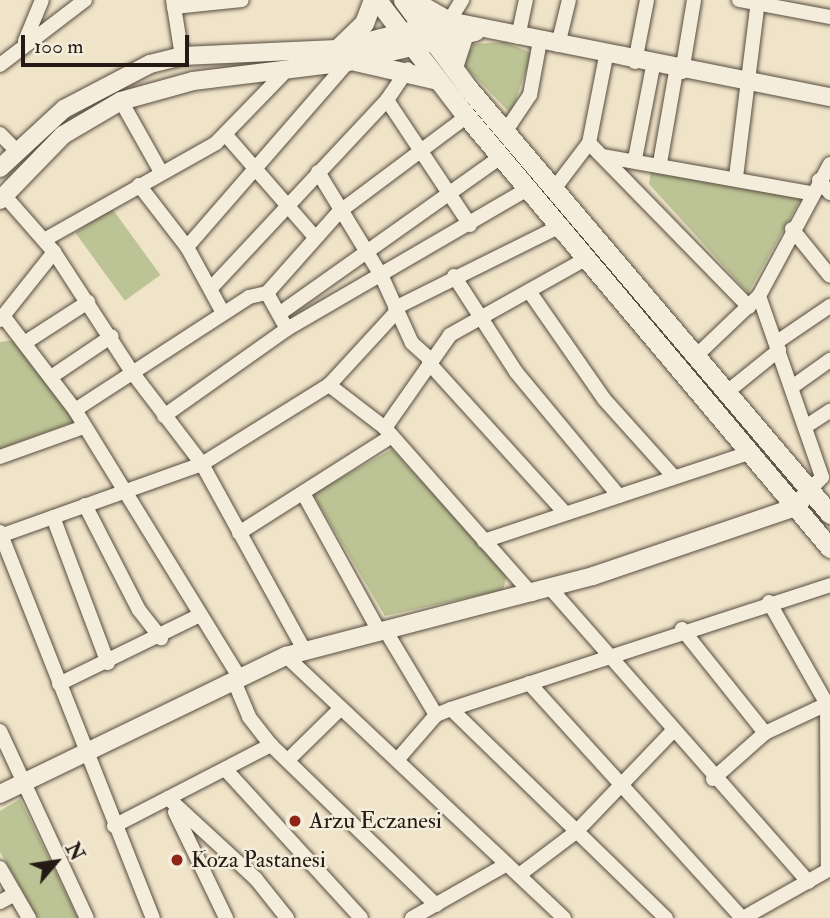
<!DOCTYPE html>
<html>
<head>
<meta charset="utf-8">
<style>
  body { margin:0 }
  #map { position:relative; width:830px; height:918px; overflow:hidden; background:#f0e4c8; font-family:"IM FELL Double Pica",serif }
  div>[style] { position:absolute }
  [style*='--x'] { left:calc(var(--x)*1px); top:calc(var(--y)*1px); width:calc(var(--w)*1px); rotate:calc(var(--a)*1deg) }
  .green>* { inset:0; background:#bcc394; transform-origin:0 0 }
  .roads { filter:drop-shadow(0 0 2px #574c41) drop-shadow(0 0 2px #574c41) }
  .minor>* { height:14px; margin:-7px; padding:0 7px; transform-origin:7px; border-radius:7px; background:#f5eddb }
  .tertiary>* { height:18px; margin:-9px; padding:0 9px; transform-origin:9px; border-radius:9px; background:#f5eddb }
  .secondary>* { height:19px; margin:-9.5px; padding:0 9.5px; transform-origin:9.5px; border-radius:9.5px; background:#f5eddb }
  .dots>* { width:19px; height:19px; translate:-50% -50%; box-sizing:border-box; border:4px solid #f5eddb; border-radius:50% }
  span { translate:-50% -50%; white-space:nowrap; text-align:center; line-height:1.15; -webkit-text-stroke:5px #f5eddb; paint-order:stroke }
  .poi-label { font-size:23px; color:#241914 }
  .left { translate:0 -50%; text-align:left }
  .north { position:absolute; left:21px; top:827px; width:70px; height:70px; -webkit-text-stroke:5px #f5eddb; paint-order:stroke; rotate:61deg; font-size:19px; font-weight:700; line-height:28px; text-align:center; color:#241914 }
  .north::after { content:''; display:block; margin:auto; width:24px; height:32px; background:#241914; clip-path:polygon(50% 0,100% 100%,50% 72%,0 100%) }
  .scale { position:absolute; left:21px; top:35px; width:168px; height:32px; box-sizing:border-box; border:4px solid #241914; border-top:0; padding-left:9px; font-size:21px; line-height:24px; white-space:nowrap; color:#241914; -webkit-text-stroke:5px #f5eddb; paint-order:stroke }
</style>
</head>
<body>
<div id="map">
  <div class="green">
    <i style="clip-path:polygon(504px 42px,532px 53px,511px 114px,462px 63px,474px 44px)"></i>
    <i style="clip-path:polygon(652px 165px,802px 197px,748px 293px,649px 184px)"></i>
    <i style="left:111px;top:207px;width:84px;height:44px;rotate:54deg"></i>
    <i style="clip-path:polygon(22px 339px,76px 421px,0 449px,0 342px)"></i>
    <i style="clip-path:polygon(392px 449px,507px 575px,503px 590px,385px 616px,313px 494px)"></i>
    <i style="clip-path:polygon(20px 799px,78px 918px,38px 918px,0 852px,0 811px)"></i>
  </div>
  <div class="roads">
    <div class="minor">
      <i style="--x:173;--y:0;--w:57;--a:80.9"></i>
      <i style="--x:739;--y:0;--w:93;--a:10.6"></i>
      <i style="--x:174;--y:7;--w:68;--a:-5.9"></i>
      <i style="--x:449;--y:21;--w:25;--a:-58"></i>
      <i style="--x:518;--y:37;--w:38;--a:-78"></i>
      <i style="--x:25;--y:41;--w:44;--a:-67.5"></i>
      <i style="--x:558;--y:45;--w:46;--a:-76.3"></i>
      <i style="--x:635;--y:62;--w:63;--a:-79"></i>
      <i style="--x:0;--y:65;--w:107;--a:-37.4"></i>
      <i style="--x:682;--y:72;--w:73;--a:-80.5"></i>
      <i style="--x:387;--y:100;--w:150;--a:56.4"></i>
      <i style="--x:121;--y:101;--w:81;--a:60.6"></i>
      <i style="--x:505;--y:132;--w:45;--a:-56"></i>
      <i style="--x:530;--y:95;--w:55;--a:-79.5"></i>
      <i style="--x:0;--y:134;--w:21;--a:45"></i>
      <i style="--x:225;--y:134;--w:137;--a:48.9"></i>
      <i style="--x:589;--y:143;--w:229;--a:45.7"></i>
      <i style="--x:602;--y:156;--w:211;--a:10.1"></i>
      <i style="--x:635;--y:159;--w:95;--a:-79"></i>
      <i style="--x:660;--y:163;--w:93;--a:-80.1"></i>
      <i style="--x:318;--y:172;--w:123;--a:58.6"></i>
      <i style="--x:382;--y:277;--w:72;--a:65.6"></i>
      <i style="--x:412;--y:343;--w:25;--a:42"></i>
      <i style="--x:736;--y:177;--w:178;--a:-82.9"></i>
      <i style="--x:819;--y:180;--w:17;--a:50"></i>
      <i style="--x:139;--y:185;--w:78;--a:52.3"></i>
      <i style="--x:187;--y:247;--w:73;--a:61.3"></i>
      <i style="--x:554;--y:189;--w:58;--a:-52.7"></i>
      <i style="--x:589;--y:143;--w:89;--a:-78.9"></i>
      <i style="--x:4;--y:195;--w:76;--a:48.7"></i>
      <i style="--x:54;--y:252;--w:143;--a:57"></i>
      <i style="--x:132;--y:372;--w:116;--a:52.7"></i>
      <i style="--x:202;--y:464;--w:213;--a:61.2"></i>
      <i style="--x:792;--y:229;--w:60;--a:51"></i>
      <i style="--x:44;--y:240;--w:197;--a:-29.4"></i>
      <i style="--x:216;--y:143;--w:105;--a:-45.8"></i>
      <i style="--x:187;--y:247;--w:245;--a:-49"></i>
      <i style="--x:454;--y:276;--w:114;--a:57.1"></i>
      <i style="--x:516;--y:372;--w:161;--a:50.3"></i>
      <i style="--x:212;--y:287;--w:256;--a:-46.9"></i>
      <i style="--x:387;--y:100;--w:37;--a:-56"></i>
      <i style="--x:529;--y:291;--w:131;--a:55.2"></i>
      <i style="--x:604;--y:399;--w:105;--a:48.1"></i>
      <i style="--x:267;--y:293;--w:108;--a:-48.4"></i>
      <i style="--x:339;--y:212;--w:159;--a:-36.8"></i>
      <i style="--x:759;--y:296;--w:192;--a:70.8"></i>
      <i style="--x:822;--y:477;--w:16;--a:133"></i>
      <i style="--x:395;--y:308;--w:184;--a:-26.4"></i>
      <i style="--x:279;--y:314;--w:272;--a:-35.3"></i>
      <i style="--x:4;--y:317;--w:117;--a:52.6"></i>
      <i style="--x:75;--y:410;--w:315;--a:58.4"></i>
      <i style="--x:0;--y:320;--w:87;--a:-51.5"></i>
      <i style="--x:26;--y:342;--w:74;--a:-32.8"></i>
      <i style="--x:777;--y:342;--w:64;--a:-34.2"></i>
      <i style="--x:697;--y:355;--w:86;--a:-43.6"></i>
      <i style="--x:759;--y:296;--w:150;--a:-61.7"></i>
      <i style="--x:429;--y:363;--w:201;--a:47.8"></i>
      <i style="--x:51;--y:377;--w:73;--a:-33.9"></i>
      <i style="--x:329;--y:385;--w:71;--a:37.5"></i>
      <i style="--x:385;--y:428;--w:222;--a:48.5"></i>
      <i style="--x:792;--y:387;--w:47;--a:-35.4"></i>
      <i style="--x:727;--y:392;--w:67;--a:-38.9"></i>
      <i style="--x:75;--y:410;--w:207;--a:-33"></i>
      <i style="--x:249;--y:297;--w:18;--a:-13"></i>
      <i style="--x:267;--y:293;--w:41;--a:60.9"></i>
      <i style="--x:287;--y:329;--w:279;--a:-30.2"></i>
      <i style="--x:164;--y:416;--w:151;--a:-35.3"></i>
      <i style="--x:805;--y:427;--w:30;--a:-33"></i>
      <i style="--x:385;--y:428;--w:113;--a:-55"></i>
      <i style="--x:450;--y:335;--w:157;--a:-29.3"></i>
      <i style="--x:0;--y:457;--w:89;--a:-19.7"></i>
      <i style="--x:303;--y:493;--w:160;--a:61.2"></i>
      <i style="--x:85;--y:505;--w:118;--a:62.8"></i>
      <i style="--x:139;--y:610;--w:36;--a:52"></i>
      <i style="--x:53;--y:517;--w:156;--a:69.4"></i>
      <i style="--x:0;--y:532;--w:415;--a:68.4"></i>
      <i style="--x:239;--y:533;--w:181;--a:-32.4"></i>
      <i style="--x:0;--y:536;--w:214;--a:-19.6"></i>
      <i style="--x:202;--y:464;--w:150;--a:-31.9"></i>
      <i style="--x:329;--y:385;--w:100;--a:-47.4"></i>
      <i style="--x:484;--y:541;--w:281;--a:-18.4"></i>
      <i style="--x:551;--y:589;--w:390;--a:48.7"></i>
      <i style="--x:769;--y:602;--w:117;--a:60.4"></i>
      <i style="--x:827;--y:704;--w:166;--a:89.7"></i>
      <i style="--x:682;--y:629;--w:133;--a:51.4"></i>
      <i style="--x:387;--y:633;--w:96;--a:59.1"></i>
      <i style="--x:286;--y:656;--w:382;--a:43.3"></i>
      <i style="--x:234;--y:681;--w:39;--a:67"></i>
      <i style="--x:249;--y:717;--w:36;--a:52"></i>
      <i style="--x:529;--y:683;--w:317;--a:47.8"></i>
      <i style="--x:59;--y:684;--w:157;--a:-26.1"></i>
      <i style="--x:451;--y:709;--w:300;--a:44.2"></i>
      <i style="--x:0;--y:731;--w:206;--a:65.1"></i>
      <i style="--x:398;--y:759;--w:58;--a:-49.2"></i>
      <i style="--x:436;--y:715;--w:16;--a:-22"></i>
      <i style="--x:451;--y:709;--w:399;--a:-18.1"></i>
      <i style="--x:288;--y:760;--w:74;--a:-44.5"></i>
      <i style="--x:226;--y:770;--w:200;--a:47.6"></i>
      <i style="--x:713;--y:779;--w:69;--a:-41.5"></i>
      <i style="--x:765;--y:733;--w:68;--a:-25.1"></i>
      <i style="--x:168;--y:798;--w:120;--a:42.6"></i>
      <i style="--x:256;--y:879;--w:50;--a:51.5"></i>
      <i style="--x:175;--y:812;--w:118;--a:64.3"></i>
      <i style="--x:114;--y:826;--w:177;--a:-27.3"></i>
      <i style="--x:271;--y:745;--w:230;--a:44.1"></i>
      <i style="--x:0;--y:868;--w:58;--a:59.9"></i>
      <i style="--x:519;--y:875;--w:71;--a:-37"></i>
      <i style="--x:576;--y:832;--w:140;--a:-46.2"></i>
      <i style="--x:0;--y:902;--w:17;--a:-28"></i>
      <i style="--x:412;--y:918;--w:109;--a:-29.6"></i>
      <i style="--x:743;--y:918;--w:100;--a:-29.4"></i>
    </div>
    <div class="tertiary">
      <i style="--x:0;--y:168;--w:87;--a:-42.7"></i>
      <i style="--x:64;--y:109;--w:97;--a:-27.6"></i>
      <i style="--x:150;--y:64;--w:33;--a:-14"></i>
      <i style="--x:182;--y:56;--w:155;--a:-2.6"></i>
      <i style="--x:337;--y:49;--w:115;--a:-14"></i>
      <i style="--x:449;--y:21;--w:389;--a:11.3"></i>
      <i style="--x:0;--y:200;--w:91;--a:-45.9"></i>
      <i style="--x:63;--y:135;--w:67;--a:-30.4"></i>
      <i style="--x:121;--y:101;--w:75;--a:-15.5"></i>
      <i style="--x:193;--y:81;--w:156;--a:-7"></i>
      <i style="--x:348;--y:62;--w:131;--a:-13.2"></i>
      <i style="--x:0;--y:794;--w:318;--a:-25.8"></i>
      <i style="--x:286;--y:656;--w:317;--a:-14.6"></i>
      <i style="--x:593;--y:576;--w:214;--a:-18.8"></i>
      <i style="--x:796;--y:507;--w:13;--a:-51"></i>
    </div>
    <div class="secondary">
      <i style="--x:377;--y:0;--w:141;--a:52.5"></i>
      <i style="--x:463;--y:112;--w:570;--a:49.91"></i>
      <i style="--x:403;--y:0;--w:109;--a:53.5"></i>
      <i style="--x:468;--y:88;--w:559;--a:49.64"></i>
      <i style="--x:412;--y:0;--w:43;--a:29.6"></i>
      <i style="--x:337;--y:49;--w:37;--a:-44"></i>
      <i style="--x:364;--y:23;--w:25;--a:-69"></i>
      <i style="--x:355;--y:61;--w:85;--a:12.9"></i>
      <i style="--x:453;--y:67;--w:35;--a:-72"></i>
    </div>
  </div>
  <div class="dots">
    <i style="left:295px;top:821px;background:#8f2418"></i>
    <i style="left:177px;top:860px;background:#8f2418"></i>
  </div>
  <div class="poi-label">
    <span class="left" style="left:309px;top:821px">Arzu Eczanesi</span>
    <span class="left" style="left:191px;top:860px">Koza Pastanesi</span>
  </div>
  <div class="north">N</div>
  <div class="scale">100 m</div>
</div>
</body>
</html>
